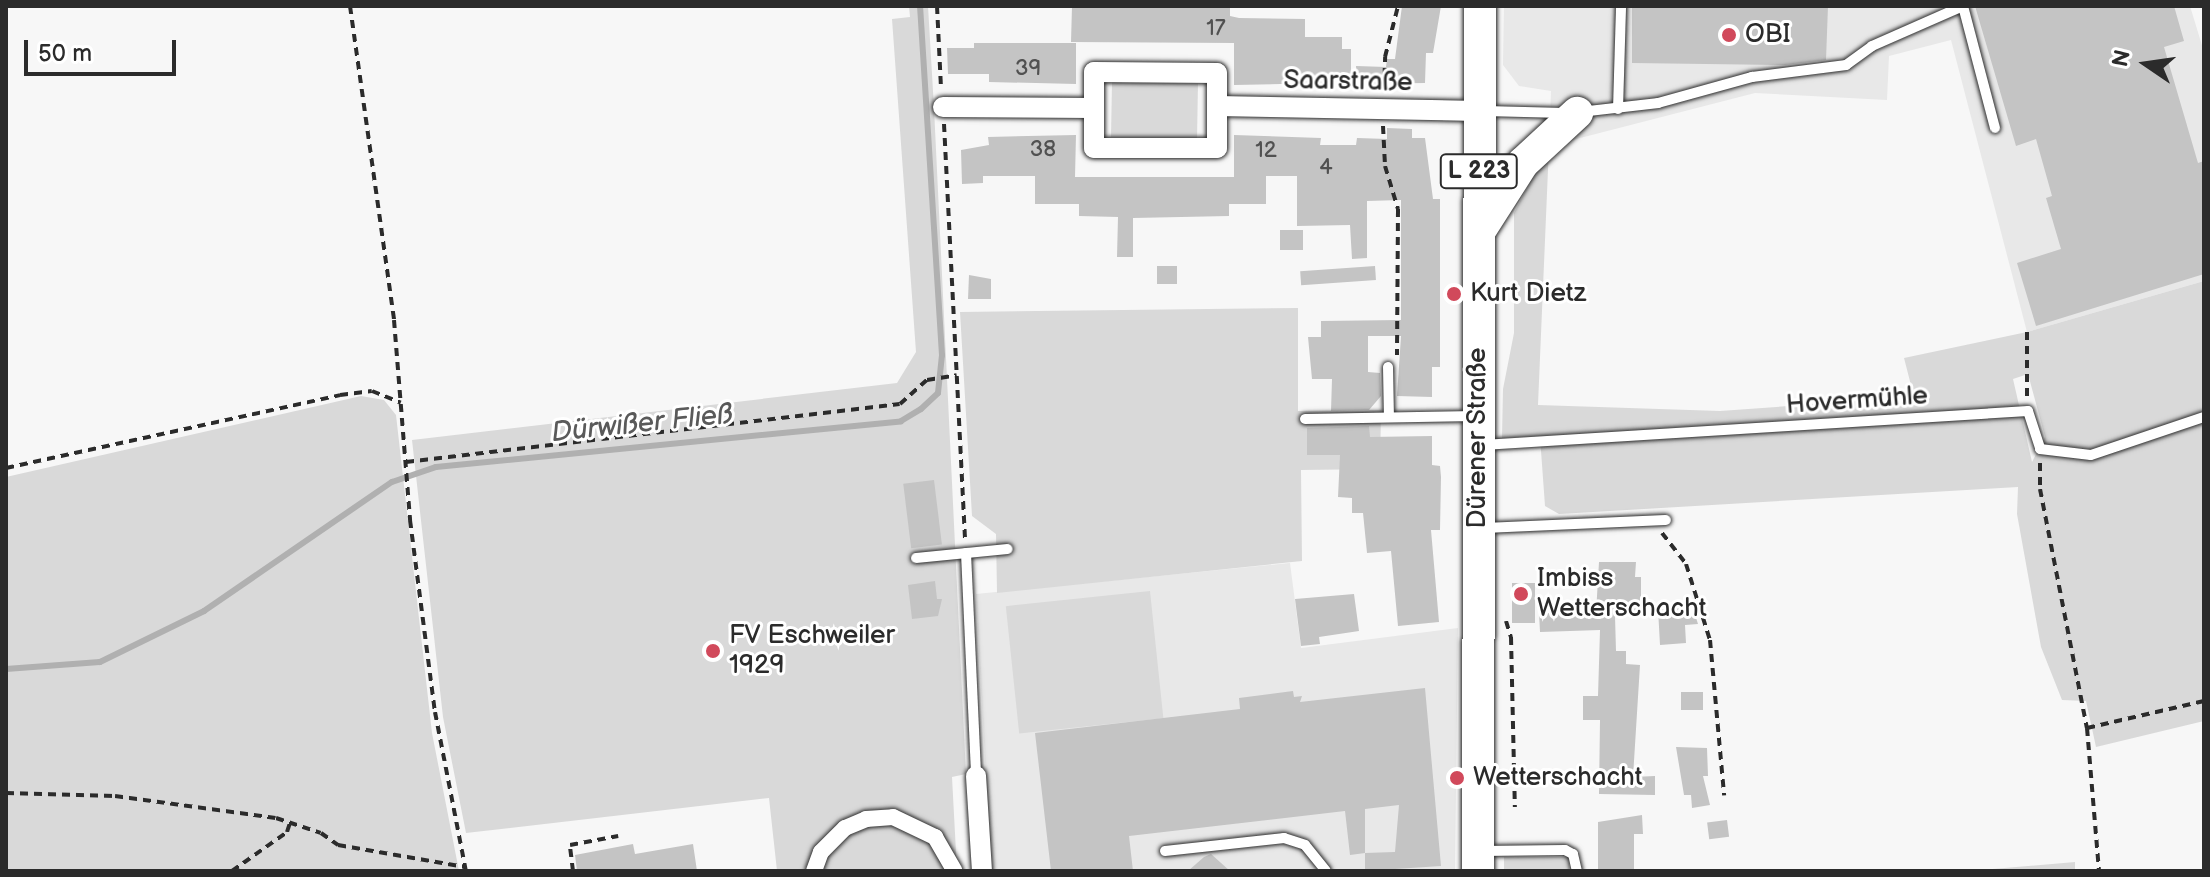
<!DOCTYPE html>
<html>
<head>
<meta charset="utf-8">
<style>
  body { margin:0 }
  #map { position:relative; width:2210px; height:877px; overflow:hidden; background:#f7f7f7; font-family:"Balsamiq Sans",sans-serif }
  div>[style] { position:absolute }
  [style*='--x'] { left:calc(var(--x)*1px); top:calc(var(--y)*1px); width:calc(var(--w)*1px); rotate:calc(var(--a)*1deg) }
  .built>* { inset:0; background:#e8e8e8 }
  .green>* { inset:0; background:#d9d9d9; transform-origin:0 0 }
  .stream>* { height:6px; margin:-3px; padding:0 3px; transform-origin:3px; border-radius:3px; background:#b0b0b0 }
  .building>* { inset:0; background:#c4c4c4; transform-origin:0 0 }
  .path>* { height:4px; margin-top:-2px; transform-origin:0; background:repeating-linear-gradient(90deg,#2b2b2b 0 8px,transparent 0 14px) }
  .roads { filter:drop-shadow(0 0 2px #2b2b2b) drop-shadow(0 0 2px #2b2b2b) }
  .service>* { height:10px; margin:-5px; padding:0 5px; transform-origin:5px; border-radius:5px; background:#fff }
  .pedestrian>* { height:16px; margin:-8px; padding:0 8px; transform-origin:8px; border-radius:8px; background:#fff }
  .minor>* { height:20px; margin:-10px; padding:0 10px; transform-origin:10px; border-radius:10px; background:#fff }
  .primary>* { height:32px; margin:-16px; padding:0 16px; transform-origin:16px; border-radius:16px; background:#fff }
  .dots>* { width:22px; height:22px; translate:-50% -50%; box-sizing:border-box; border:4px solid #fff; border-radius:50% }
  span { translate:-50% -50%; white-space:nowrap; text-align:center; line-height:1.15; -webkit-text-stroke:6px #fff; paint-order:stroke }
  .number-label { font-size:22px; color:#515151 }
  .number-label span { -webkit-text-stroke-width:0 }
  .shield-label span { padding:2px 6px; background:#fff; border:2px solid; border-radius:6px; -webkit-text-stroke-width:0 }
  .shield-label { font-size:24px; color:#2b2b2b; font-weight:700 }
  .poi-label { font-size:26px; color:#2b2b2b }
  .left { translate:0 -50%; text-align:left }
  .street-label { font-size:26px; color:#2b2b2b }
  .water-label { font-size:28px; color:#5a5a5a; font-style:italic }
  .frame { position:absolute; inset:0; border:8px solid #2b2b2b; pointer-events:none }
  .north { position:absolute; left:2106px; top:24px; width:80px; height:80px; -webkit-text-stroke:6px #fff; paint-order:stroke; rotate:283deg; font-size:22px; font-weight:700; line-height:32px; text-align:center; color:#2b2b2b }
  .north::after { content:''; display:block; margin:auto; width:28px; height:36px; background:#2b2b2b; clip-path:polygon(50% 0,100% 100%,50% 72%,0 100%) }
  .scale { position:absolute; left:24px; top:40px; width:152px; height:36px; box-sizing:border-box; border:4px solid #2b2b2b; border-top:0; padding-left:10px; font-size:24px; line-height:28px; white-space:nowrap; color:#2b2b2b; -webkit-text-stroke:6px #fff; paint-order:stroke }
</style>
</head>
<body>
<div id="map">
  <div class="built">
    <i style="clip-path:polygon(1504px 6px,2190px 6px,2204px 52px,2204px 281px,2027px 332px,1951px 40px,1889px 56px,1887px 100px,1755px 93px,1549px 146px,1551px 91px,1519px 86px,1503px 65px)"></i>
    <i style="clip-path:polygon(1290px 563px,1301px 648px,1458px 628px,1455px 871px,991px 871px,976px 594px)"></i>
  </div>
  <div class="green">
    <i style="clip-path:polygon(909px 6px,928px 6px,934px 108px,966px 774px,952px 777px,957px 871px,777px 871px,769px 798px,466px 833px,443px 717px,412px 440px,897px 383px,916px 352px,892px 19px,910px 17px)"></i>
    <i style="left:1112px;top:82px;width:86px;height:55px;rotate:1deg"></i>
    <i style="clip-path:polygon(evenodd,1549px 146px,1538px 405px,1720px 411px,1914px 397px,1904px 358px,2027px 332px,2204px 281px,2204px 721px,2096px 747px,2086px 701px,2062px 700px,2041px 647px,2017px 514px,2018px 487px,1559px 514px,1545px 506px,1540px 437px,1502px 438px,1503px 389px,1514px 333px,1514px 213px,1549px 146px,2028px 374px,2045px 437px,2032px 462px,2013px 379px,2028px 374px)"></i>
    <i style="clip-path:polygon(1298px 308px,1298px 411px,1381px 410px,1380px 469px,1301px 470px,1302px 561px,997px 593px,996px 534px,972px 516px,960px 312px)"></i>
    <i style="clip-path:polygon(361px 396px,384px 400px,396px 415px,432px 733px,459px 871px,6px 871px,6px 477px)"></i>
    <i style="left:1150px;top:591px;width:128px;height:145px;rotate:84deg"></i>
    <i style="left:1504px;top:857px;width:65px;height:14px"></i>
    <i style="clip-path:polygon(2075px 862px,2075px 871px,1969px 871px)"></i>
  </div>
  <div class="stream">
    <i style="--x:6;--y:669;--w:94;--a:-4.3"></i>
    <i style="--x:100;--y:662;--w:116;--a:-26.1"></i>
    <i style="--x:204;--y:611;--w:228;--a:-34.5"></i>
    <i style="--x:392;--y:482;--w:46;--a:-18.8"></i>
    <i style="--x:436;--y:467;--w:467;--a:-5.6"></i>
    <i style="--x:901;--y:421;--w:23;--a:-31"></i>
    <i style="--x:921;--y:409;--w:23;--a:-43"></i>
    <i style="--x:938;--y:393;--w:38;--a:-84"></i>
    <i style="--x:942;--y:355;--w:350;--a:-93.6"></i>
  </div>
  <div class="building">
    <i style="clip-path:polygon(1072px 6px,1230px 6px,1230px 16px,1239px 18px,1305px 19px,1305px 37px,1342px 37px,1342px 49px,1351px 49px,1351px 76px,1322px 75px,1322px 83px,1234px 85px,1234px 43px,1071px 42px)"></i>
    <i style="clip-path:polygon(1402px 6px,1441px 6px,1433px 53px,1426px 53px,1425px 83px,1357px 84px,1356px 66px,1386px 67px,1387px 59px,1395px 59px)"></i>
    <i style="clip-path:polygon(1632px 6px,1828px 6px,1826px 60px,1785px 65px,1632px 63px)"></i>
    <i style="clip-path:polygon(1975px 6px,2174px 6px,2184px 41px,2164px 47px,2198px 163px,2204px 161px,2204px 274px,2036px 326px,2017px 263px,2061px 249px,2046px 198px,2052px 196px,2036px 139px,2016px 146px)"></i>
    <i style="clip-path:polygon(974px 43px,1076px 43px,1076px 84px,989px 82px,989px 74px,948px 74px,947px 48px,974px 48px)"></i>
    <i style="clip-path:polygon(1387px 128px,1412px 129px,1412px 138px,1425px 138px,1433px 199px,1440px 199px,1440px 367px,1432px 367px,1432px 397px,1397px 396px,1401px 336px,1368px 336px,1368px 372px,1380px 373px,1381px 396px,1369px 410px,1331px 411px,1332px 379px,1312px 379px,1308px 337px,1321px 337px,1321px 321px,1401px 320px,1401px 200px,1367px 201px,1367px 258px,1352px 259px,1350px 225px,1297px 226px,1297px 176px,1266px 176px,1266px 204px,1229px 204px,1229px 216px,1133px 218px,1133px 257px,1117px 257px,1118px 217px,1079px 216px,1079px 204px,1035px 204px,1035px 176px,983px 176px,983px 183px,962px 184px,961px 150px,989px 145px,988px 137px,1076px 135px,1075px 177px,1234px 177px,1234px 135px,1321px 138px,1320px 145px,1356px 145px,1357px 138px,1387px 139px)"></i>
    <i style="left:1280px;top:230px;width:23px;height:20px"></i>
    <i style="left:1157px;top:266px;width:20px;height:18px"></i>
    <i style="left:1375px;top:266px;width:14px;height:75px;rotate:86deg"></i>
    <i style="clip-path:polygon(969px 275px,991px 279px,991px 299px,968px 299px)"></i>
    <i style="clip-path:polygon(1369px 426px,1370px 437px,1432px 436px,1432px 465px,1440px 466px,1441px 477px,1440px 530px,1431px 530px,1439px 622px,1398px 626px,1391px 551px,1367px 553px,1363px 513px,1352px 513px,1352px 498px,1338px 497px,1340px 455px,1307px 455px,1307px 428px)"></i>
    <i style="left:934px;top:480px;width:65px;height:31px;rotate:83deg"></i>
    <i style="clip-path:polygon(1599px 562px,1636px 562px,1635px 577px,1641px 577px,1641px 616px,1615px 616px,1616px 651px,1626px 651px,1626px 664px,1640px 665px,1633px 777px,1655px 776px,1655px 795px,1599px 794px,1600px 720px,1583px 720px,1583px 696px,1598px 696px,1600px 630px,1540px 632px,1539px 613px,1596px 613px)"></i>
    <i style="clip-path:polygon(935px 581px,937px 599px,942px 599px,938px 616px,912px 619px,908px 585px)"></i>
    <i style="left:1512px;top:583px;width:23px;height:40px"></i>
    <i style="clip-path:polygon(1354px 594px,1359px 631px,1319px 637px,1320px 644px,1301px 646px,1295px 599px)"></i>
    <i style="clip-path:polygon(1692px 605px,1698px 624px,1685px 625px,1686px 643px,1660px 645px,1658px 609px)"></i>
    <i style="clip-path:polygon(evenodd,1425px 688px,1441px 866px,1365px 871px,1365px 853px,1350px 855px,1345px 811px,1129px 836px,1133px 871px,1051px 871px,1035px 733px,1240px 709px,1239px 698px,1293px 691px,1294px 697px,1302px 696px,1300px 702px,1425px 688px,1399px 805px,1395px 852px,1365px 853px,1365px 809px,1399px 805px)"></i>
    <i style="left:1681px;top:692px;width:22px;height:18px"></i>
    <i style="clip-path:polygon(1676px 747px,1707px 748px,1708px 776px,1703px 776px,1710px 805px,1692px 808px,1691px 795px,1684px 795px)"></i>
    <i style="clip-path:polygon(1642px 815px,1643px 834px,1634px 834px,1634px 871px,1598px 871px,1598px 822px)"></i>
    <i style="left:1727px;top:820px;width:17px;height:20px;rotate:83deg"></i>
    <i style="clip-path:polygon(633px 844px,635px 854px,693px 844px,697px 871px,577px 871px,575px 855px)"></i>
    <i style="clip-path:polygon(1211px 854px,1230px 871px,1188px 871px,1204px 857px)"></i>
  </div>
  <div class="path">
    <i style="--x:350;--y:6;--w:317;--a:82"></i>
    <i style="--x:394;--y:320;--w:201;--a:85.4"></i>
    <i style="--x:410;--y:520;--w:194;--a:82.6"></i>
    <i style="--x:435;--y:712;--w:162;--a:79"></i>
    <i style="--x:937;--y:6;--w:81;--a:87.2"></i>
    <i style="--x:1384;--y:90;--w:33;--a:-88"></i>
    <i style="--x:1385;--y:57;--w:53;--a:-75.7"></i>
    <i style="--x:944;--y:124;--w:416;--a:87.1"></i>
    <i style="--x:1383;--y:126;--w:40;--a:87.1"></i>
    <i style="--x:1385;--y:166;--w:45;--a:73.2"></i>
    <i style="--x:1398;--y:209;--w:146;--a:90.4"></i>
    <i style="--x:2027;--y:332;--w:64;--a:90"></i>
    <i style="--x:406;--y:462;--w:497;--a:-6.7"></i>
    <i style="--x:900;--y:404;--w:36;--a:-42"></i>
    <i style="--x:927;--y:380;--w:30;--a:-9"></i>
    <i style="--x:2040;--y:463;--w:26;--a:90"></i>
    <i style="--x:2040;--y:489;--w:244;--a:78.9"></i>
    <i style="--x:2087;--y:728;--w:144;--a:85.2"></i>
    <i style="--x:6;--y:468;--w:342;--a:-12.3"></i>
    <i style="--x:340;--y:395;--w:32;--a:-7"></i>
    <i style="--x:372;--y:391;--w:31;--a:22"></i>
    <i style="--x:1662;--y:533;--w:39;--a:52"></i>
    <i style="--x:1686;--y:564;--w:80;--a:72.5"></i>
    <i style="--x:1710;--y:640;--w:156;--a:84.8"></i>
    <i style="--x:1506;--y:621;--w:17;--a:73"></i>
    <i style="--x:1511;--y:637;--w:170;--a:88.7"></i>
    <i style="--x:2087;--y:728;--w:120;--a:-13"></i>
    <i style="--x:6;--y:793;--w:109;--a:1.6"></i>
    <i style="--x:115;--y:796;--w:162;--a:7.8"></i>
    <i style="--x:276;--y:818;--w:47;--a:18.4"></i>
    <i style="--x:321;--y:833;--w:21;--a:35"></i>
    <i style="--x:338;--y:845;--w:129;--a:9.8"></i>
    <i style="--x:232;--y:871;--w:67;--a:-35.3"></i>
    <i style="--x:287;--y:832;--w:9;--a:-72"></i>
    <i style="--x:573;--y:871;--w:26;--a:-97"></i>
    <i style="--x:570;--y:845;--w:49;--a:-10.6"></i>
  </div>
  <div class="roads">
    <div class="service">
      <i style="--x:1963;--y:6;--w:126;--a:75.3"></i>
      <i style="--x:1618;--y:109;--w:103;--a:-88.3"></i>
      <i style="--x:1485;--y:111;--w:79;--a:1.5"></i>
      <i style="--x:1580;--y:112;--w:79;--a:-6.6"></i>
      <i style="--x:1658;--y:103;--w:98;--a:-15.5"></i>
      <i style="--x:1752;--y:77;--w:95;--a:-7.3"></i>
      <i style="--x:1846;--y:65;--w:32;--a:-36"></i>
      <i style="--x:1872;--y:46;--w:99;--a:-23.7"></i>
      <i style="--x:1388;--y:367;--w:50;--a:88.9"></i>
      <i style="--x:1305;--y:419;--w:170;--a:-1"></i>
      <i style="--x:1483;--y:445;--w:546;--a:-3.57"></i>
      <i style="--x:2028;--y:411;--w:40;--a:72"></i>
      <i style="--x:2040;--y:449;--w:51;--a:6.7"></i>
      <i style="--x:2091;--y:455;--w:119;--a:-18.6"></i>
      <i style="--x:1484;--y:528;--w:182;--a:-2.5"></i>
      <i style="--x:966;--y:553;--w:223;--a:87.4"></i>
      <i style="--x:916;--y:558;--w:92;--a:-5.6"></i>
      <i style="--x:1165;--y:851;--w:120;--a:-6.2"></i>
      <i style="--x:1284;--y:838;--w:22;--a:18"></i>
      <i style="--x:1305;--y:845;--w:33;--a:51"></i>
      <i style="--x:1482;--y:851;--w:83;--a:-0.7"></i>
      <i style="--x:1565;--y:850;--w:9;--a:27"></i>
      <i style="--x:1573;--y:854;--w:17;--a:77"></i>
    </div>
    <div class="pedestrian">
      <i style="--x:814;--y:871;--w:20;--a:-70"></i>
      <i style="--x:821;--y:852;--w:34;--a:-45"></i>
      <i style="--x:845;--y:828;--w:23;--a:-23"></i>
      <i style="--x:866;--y:819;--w:27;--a:-4"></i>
      <i style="--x:893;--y:817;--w:47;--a:25.5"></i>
      <i style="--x:935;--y:837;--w:39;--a:60"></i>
    </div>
    <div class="minor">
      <i style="--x:1094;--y:72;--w:123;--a:0.5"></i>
      <i style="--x:1217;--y:73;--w:75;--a:90"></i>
      <i style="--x:1217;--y:148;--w:123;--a:180"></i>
      <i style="--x:1094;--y:148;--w:76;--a:-90"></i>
      <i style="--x:1217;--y:106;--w:262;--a:1.1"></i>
      <i style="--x:943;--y:107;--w:150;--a:0.4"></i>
      <i style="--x:976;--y:776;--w:95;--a:86.4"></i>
    </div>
    <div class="primary">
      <i style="--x:1479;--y:232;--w:82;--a:-57.5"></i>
      <i style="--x:1523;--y:163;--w:74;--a:-42.8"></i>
      <i style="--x:1478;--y:871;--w:865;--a:-89.87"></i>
    </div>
  </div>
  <div class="dots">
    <i style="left:1729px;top:35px;background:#d1495b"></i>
    <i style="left:1454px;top:294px;background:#d1495b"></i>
    <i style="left:1521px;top:594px;background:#d1495b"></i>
    <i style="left:713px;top:651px;background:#d1495b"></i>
    <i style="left:1457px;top:778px;background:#d1495b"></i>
  </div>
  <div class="number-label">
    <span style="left:1216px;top:29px">17</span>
    <span style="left:1028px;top:69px">39</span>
    <span style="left:1043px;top:150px">38</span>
    <span style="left:1266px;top:151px">12</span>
    <span style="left:1326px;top:168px">4</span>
  </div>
  <div class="shield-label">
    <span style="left:1479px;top:171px">L 223</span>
  </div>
  <div class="poi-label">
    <span class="left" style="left:1745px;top:35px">OBI</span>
    <span class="left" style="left:1470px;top:294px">Kurt Dietz</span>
    <span class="left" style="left:1537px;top:594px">Imbiss<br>Wetterschacht</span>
    <span class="left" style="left:729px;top:651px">FV Eschweiler<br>1929</span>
    <span class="left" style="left:1473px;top:778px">Wetterschacht</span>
  </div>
  <div class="street-label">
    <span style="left:1348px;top:82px;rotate:1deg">Saarstraße</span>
    <span style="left:1857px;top:401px;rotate:-4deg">Hovermühle</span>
    <span style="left:1478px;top:438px;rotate:-90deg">Dürener Straße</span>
  </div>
  <div class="water-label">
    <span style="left:642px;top:424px;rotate:-6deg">Dürwißer Fließ</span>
  </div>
  <div class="frame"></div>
  <div class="north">N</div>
  <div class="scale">50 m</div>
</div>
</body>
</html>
